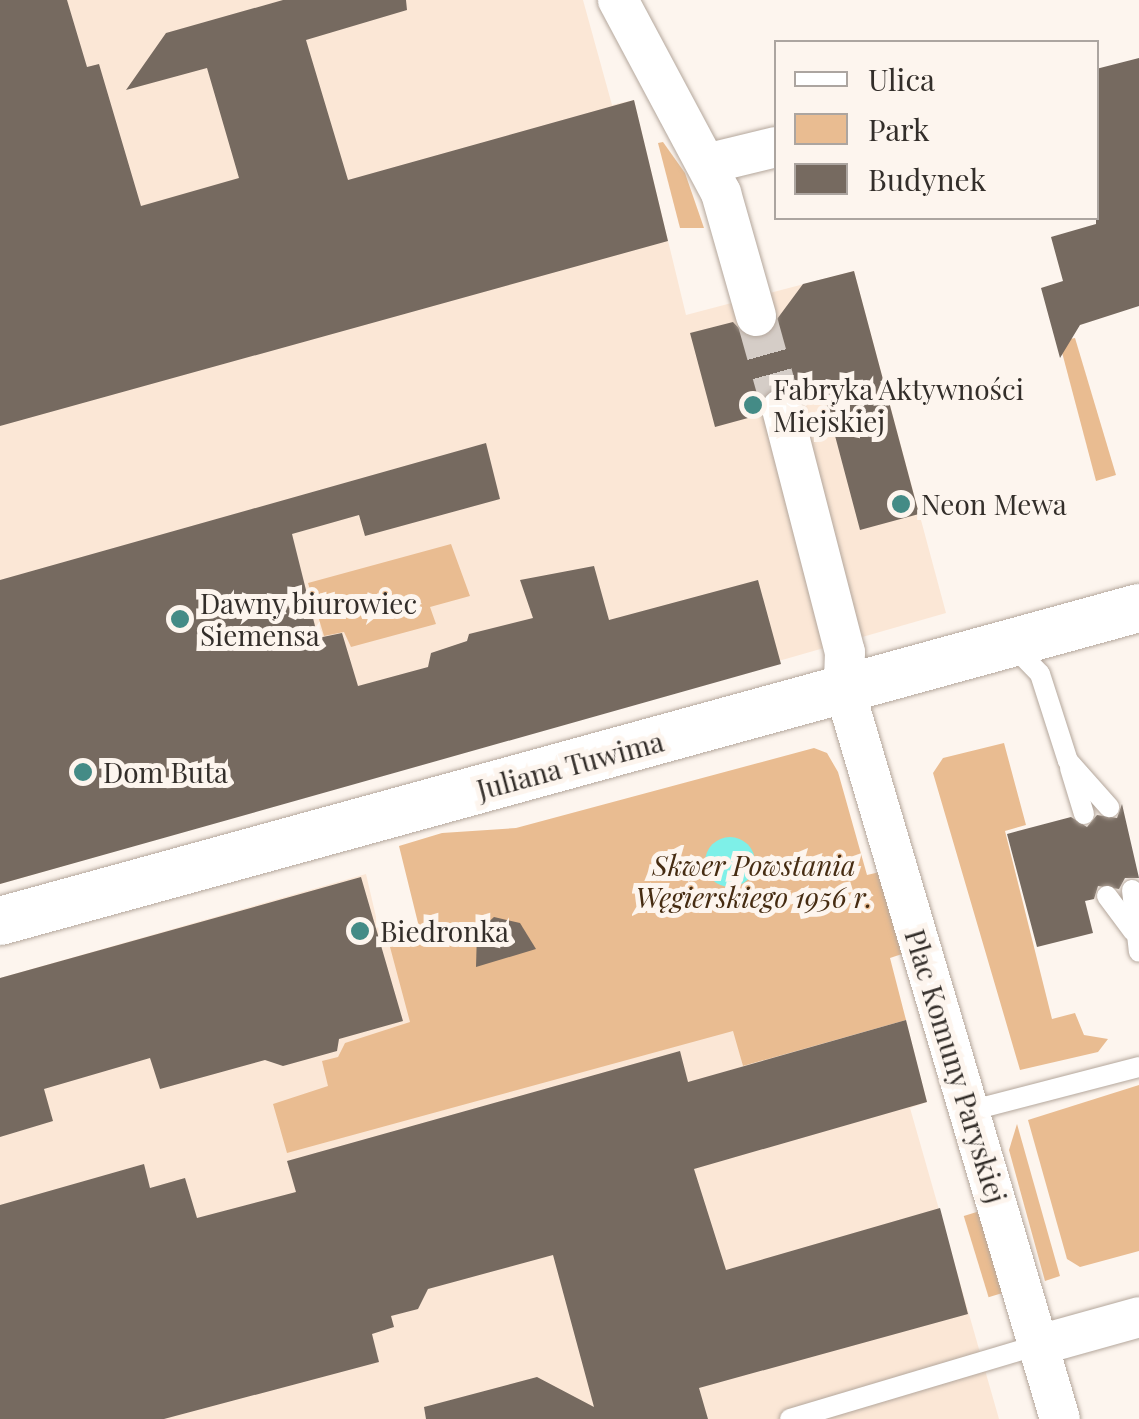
<!DOCTYPE html>
<html>
<head>
<meta charset="utf-8">
<style>
  body { margin:0 }
  #map { position:relative; width:1139px; height:1419px; overflow:hidden; background:#fdf5ee; font-family:"Playfair Display",serif }
  div>[style] { position:absolute }
  [style*='--x'] { left:calc(var(--x)*1px); top:calc(var(--y)*1px); width:calc(var(--w)*1px); rotate:calc(var(--a)*1deg) }
  .built>* { inset:0; background:#fbe7d6 }
  .green>* { inset:0; background:#e9bc91; transform-origin:0 0 }
  .water>* { inset:0; background:#7ef0e8 }
  .round { border-radius:50% }
  .building>* { inset:0; background:#766a60 }
  .minor-tunnel>* { height:40px; margin-top:-20px; transform-origin:0; background:repeating-linear-gradient(90deg,#d5cdc7 0 40px,transparent 0 60px) }
  .roads { filter:drop-shadow(0 0 2px #b4a79c) drop-shadow(0 0 2px #b4a79c) }
  .service>* { height:20px; margin:-10px; padding:0 10px; transform-origin:10px; border-radius:10px; background:#fff }
  .minor>* { height:40px; margin:-20px; padding:0 20px; transform-origin:20px; border-radius:20px; background:#fff }
  .tertiary>* { height:48px; margin:-24px; padding:0 24px; transform-origin:24px; border-radius:24px; background:#fff }
  .dots>* { width:28px; height:28px; translate:-50% -50%; box-sizing:border-box; border:5px solid #fdf5ee; border-radius:50% }
  span { translate:-50% -50%; white-space:nowrap; text-align:center; line-height:1.15; -webkit-text-stroke:10px #fdf5ee; paint-order:stroke }
  .poi-label { font-size:28px; color:#332e2a }
  .left { translate:0 -50%; text-align:left }
  .street-label { font-size:28px; color:#332e2a }
  .park-label { font-size:28px; color:#462c12; font-style:italic }
  .legend { position:absolute; left:774px; top:40px; width:325px; height:180px; box-sizing:border-box; background:#fdf5ee; border:2px solid #aca5a0; margin:0; padding:12px 18px; list-style:none; font-size:30px; color:#332e2a }
  .legend li { display:flex; align-items:center; gap:20px; height:50px }
  .legend b { width:50px; border:2px solid #aca5a0 }
</style>
</head>
<body>
<div id="map">
  <div class="built">
    <i style="clip-path:polygon(0 0,583px 0,612px 105px,634px 100px,686px 315px,854px 271px,946px 613px,0 884px)"></i>
    <i style="clip-path:polygon(366px 874px,380px 934px,418px 923px,734px 1031px,743px 1066px,906px 1020px,927px 1102px,910px 1108px,999px 1419px,0 1419px,0 978px)"></i>
  </div>
  <div class="green">
    <i style="clip-path:polygon(663px 142px,685px 173px,704px 228px,680px 228px,658px 143px)"></i>
    <i style="clip-path:polygon(1075px 338px,1116px 475px,1096px 481px,1059px 341px)"></i>
    <i style="clip-path:polygon(451px 544px,470px 596px,430px 607px,436px 624px,351px 647px,344px 632px,324px 636px,308px 583px)"></i>
    <i style="clip-path:polygon(1004px 743px,1026px 825px,1005px 831px,1052px 1019px,1075px 1013px,1084px 1035px,1108px 1039px,1098px 1052px,1020px 1070px,933px 773px,943px 758px)"></i>
    <i style="clip-path:polygon(814px 748px,827px 753px,838px 772px,867px 875px,884px 871px,908px 952px,890px 958px,906px 1020px,743px 1066px,733px 1031px,287px 1153px,273px 1104px,328px 1086px,322px 1061px,338px 1057px,345px 1043px,410px 1022px,386px 932px,418px 923px,399px 846px,442px 833px,516px 828px)"></i>
    <i style="clip-path:polygon(1139px 1085px,1139px 1251px,1080px 1267px,1067px 1259px,1028px 1120px)"></i>
    <i style="clip-path:polygon(1017px 1124px,1060px 1276px,1045px 1281px,1009px 1150px)"></i>
    <i style="left:980px;top:1211px;width:85px;height:17px;rotate:73deg"></i>
  </div>
  <div class="water">
    <i class="round" style="left:705px;top:837px;width:50px;height:50px"></i>
  </div>
  <div class="building">
    <i style="clip-path:polygon(0 0,67px 0,87px 67px,99px 64px,141px 206px,239px 178px,207px 68px,126px 90px,166px 33px,283px 0,406px 0,407px 10px,306px 40px,348px 180px,634px 100px,668px 241px,0 426px)"></i>
    <i style="clip-path:polygon(1139px 58px,1139px 306px,1080px 325px,1060px 358px,1041px 288px,1063px 281px,1051px 237px,1096px 224px,1096px 69px)"></i>
    <i style="clip-path:polygon(854px 271px,919px 514px,860px 530px,825px 398px,805px 403px,789px 386px,775px 386px,760px 402px,759px 415px,715px 427px,690px 333px,733px 322px,749px 339px,763px 338px,803px 284px)"></i>
    <i style="clip-path:polygon(486px 443px,500px 499px,365px 536px,359px 515px,292px 534px,318px 638px,342px 633px,358px 686px,428px 667px,431px 653px,467px 641px,469px 634px,533px 618px,520px 580px,594px 566px,609px 620px,758px 580px,781px 664px,0 884px,0 580px)"></i>
    <i style="clip-path:polygon(1122px 804px,1139px 878px,1125px 878px,1119px 889px,1098px 886px,1094px 899px,1085px 901px,1093px 933px,1037px 947px,1007px 834px,1071px 817px,1087px 827px,1097px 815px,1117px 818px)"></i>
    <i style="clip-path:polygon(361px 877px,403px 1021px,339px 1039px,337px 1051px,283px 1066px,265px 1060px,160px 1089px,150px 1058px,44px 1089px,53px 1121px,0 1137px,0 978px)"></i>
    <i style="clip-path:polygon(494px 917px,520px 923px,536px 949px,476px 967px,477px 932px)"></i>
    <i style="clip-path:polygon(906px 1020px,927px 1102px,694px 1169px,726px 1270px,940px 1208px,968px 1314px,699px 1388px,708px 1419px,426px 1419px,424px 1407px,537px 1377px,594px 1407px,553px 1255px,428px 1289px,418px 1309px,391px 1316px,394px 1327px,372px 1334px,379px 1362px,164px 1419px,0 1419px,0 1205px,144px 1164px,150px 1188px,185px 1178px,197px 1218px,296px 1192px,287px 1161px,680px 1051px,688px 1082px)"></i>
  </div>
  <div class="minor-tunnel">
    <i style="--x:756;--y:316;--w:97;--a:74.4"></i>
  </div>
  <div class="roads">
    <div class="service">
      <i style="--x:1014;--y:647;--w:37;--a:46"></i>
      <i style="--x:1040;--y:674;--w:91;--a:72.2"></i>
      <i style="--x:1068;--y:761;--w:62;--a:48.3"></i>
      <i style="--x:1070;--y:768;--w:48;--a:73.1"></i>
      <i style="--x:1132;--y:890;--w:62;--a:83.6"></i>
      <i style="--x:1107;--y:896;--w:44;--a:53.4"></i>
      <i style="--x:969;--y:1111;--w:176;--a:-14.5"></i>
      <i style="--x:790;--y:1419;--w:260;--a:-16.6"></i>
    </div>
    <div class="minor">
      <i style="--x:618;--y:0;--w:219;--a:61.9"></i>
      <i style="--x:721;--y:193;--w:128;--a:74.1"></i>
      <i style="--x:706;--y:164;--w:72;--a:-13.7"></i>
      <i style="--x:782;--y:409;--w:251;--a:75.5"></i>
      <i style="--x:845;--y:652;--w:36;--a:92"></i>
      <i style="--x:844;--y:688;--w:762;--a:73.54"></i>
      <i style="--x:1039;--y:1345;--w:104;--a:-15.6"></i>
    </div>
    <div class="tertiary">
      <i style="--x:0;--y:921;--w:1181;--a:-15.37"></i>
    </div>
  </div>
  <div class="dots">
    <i style="left:753px;top:405px;background:#448b86"></i>
    <i style="left:901px;top:504px;background:#448b86"></i>
    <i style="left:180px;top:619px;background:#448b86"></i>
    <i style="left:83px;top:772px;background:#448b86"></i>
    <i style="left:360px;top:931px;background:#448b86"></i>
  </div>
  <div class="poi-label">
    <span class="left" style="left:773px;top:405px">Fabryka Aktywności<br>Miejskiej</span>
    <span class="left" style="left:921px;top:504px">Neon Mewa</span>
    <span class="left" style="left:200px;top:619px">Dawny biurowiec<br>Siemensa</span>
    <span class="left" style="left:103px;top:772px">Dom Buta</span>
    <span class="left" style="left:380px;top:931px">Biedronka</span>
  </div>
  <div class="street-label">
    <span style="left:570px;top:765px;rotate:-15deg">Juliana Tuwima</span>
    <span style="left:956px;top:1066px;rotate:73deg">Plac Komuny Paryskiej</span>
  </div>
  <div class="park-label">
    <span style="left:754px;top:881px">Skwer Powstania<br>Węgierskiego 1956 r.</span>
  </div>
  <ul class="legend">
  <li><b style="height:12px;background:#fff"></b>Ulica</li>
  <li><b style="height:28px;background:#e9bc91"></b>Park</li>
  <li><b style="height:28px;background:#766a60"></b>Budynek</li>
  </ul>
</div>
</body>
</html>
